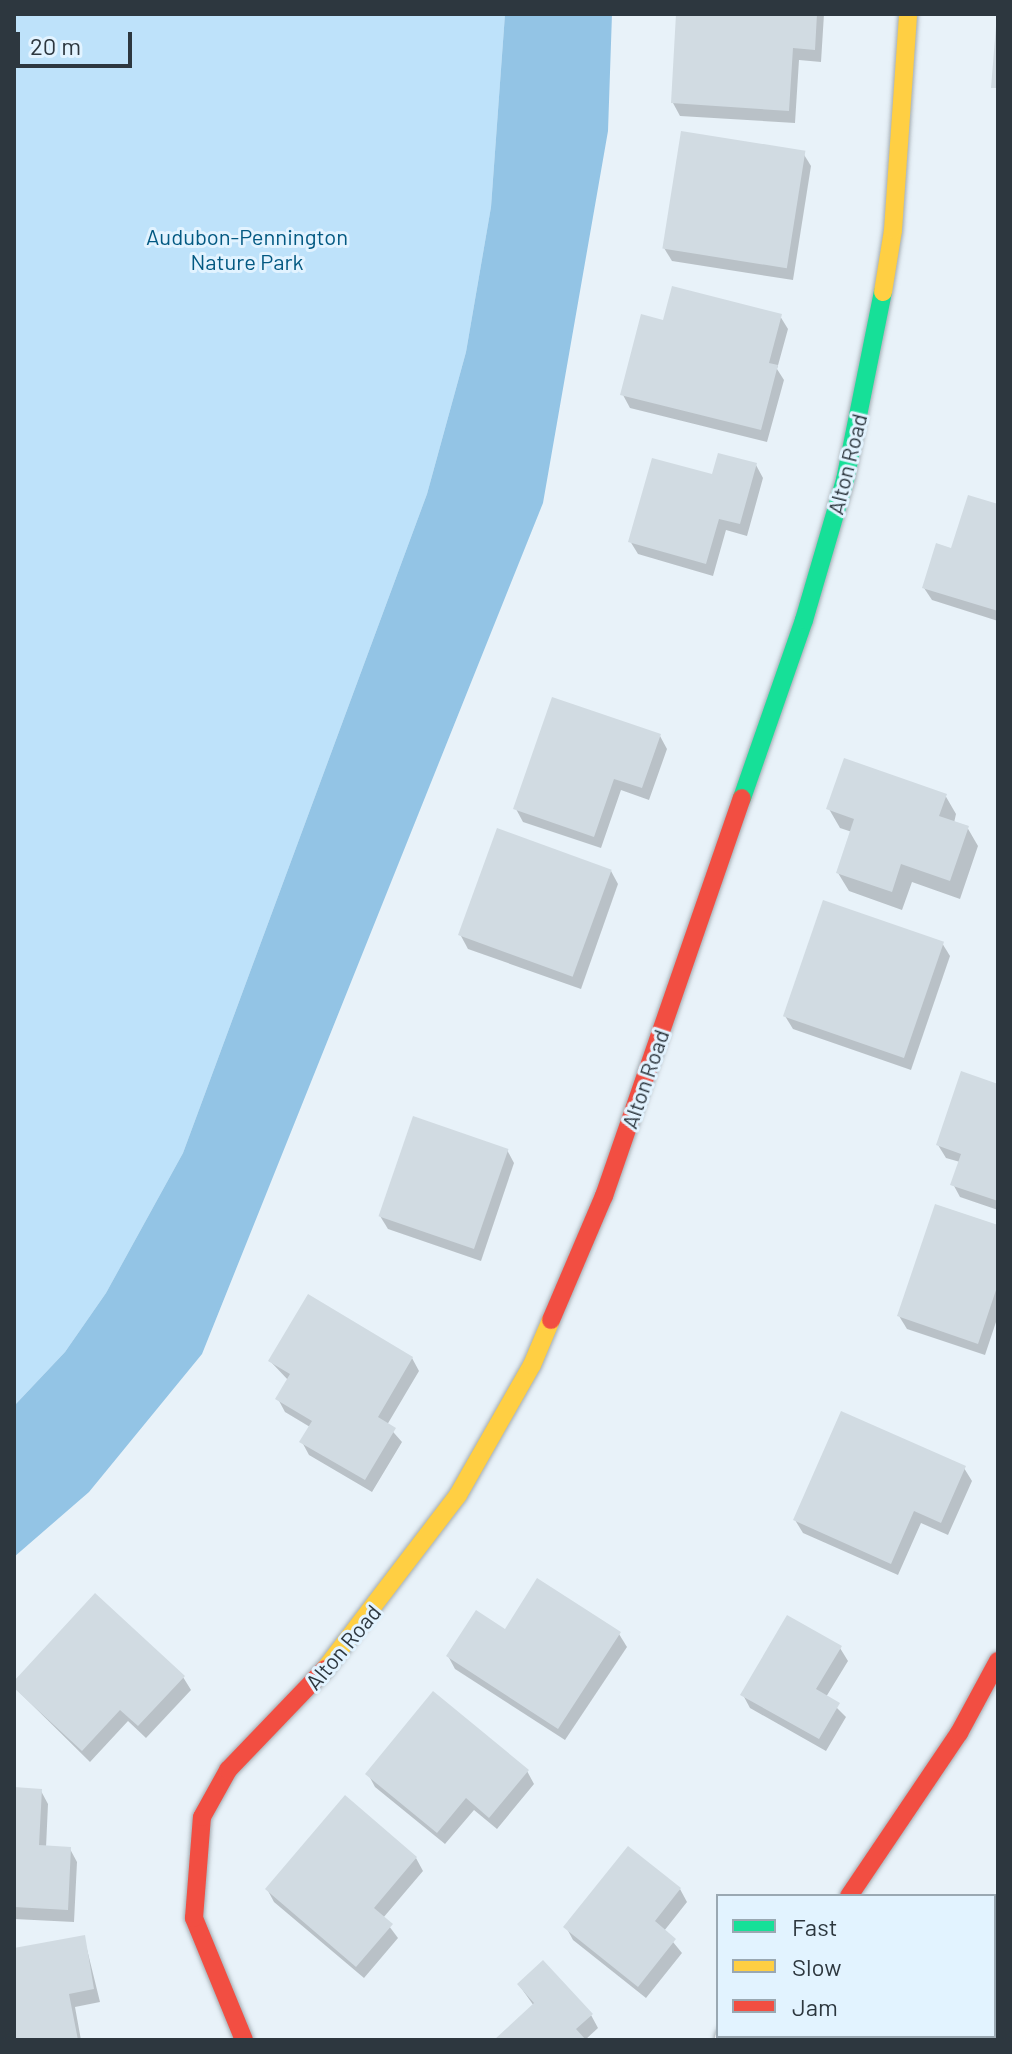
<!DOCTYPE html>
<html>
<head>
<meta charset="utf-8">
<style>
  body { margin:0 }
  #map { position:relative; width:1012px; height:2054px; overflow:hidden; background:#e8f2f9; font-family:Barlow,sans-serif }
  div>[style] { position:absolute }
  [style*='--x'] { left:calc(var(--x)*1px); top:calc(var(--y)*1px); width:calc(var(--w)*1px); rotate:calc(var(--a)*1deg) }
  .green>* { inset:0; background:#bee2fa }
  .water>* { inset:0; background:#93c4e5 }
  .shadow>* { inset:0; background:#0003 }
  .building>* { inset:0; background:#d1dbe2; transform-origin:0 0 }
  .roads { filter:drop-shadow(0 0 2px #a3acb2) drop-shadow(0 0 2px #a3acb2) }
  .street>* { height:36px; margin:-18px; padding:0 18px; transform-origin:18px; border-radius:18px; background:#fcfdfe }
  .fast>* { height:18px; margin:-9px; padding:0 9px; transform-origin:9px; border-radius:9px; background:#16e098 }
  .slow>* { height:18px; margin:-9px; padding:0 9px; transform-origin:9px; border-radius:9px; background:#ffcf43 }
  .jam>* { height:18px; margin:-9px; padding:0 9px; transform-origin:9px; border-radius:9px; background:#f24e42 }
  span { translate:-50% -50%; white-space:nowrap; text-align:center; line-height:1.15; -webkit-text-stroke:6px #e2f3ff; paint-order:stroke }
  .park-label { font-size:22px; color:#035982 }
  .street-label { font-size:22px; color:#2d373f }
  .frame { position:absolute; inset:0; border:16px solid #2d373f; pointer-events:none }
  .legend { position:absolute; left:716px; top:1894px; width:280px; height:144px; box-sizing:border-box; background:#e2f3ff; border:2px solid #9aa8b2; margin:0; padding:10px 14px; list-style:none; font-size:24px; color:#2d373f }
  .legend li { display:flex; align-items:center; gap:16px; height:40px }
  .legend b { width:40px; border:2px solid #9aa8b2 }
  .scale { position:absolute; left:16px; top:32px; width:116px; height:36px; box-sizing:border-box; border:4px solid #2d373f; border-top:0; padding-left:10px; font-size:24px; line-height:28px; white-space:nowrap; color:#2d373f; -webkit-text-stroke:6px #e2f3ff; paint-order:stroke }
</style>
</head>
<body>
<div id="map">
  <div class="green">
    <i style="clip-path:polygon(14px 14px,505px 14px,491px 207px,466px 352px,427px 494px,183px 1153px,106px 1293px,65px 1352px,14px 1406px)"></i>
  </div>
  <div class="water">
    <i style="clip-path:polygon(505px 14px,612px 14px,608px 131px,543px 503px,202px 1354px,89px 1492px,14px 1557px,14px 1406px,65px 1352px,106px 1293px,183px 1153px,427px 494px,466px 352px,491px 207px)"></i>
  </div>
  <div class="shadow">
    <i style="clip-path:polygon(678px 14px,824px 14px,821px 62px,799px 60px,795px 123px,680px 116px,673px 103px)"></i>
    <i style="clip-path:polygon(803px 153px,811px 166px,793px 280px,672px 261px,664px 248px)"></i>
    <i style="clip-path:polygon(780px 316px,788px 329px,777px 369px,784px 380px,767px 442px,630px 408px,623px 395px,664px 323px)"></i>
    <i style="clip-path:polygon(756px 465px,763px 478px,747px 536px,726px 530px,713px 576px,638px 554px,630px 541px,713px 477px)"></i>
    <i style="clip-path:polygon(998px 506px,998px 621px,932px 600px,924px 588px,952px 550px)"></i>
    <i style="clip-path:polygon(660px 736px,667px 749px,649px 800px,621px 790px,601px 848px,523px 822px,516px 809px)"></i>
    <i style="clip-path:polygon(945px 795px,956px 814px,954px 823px,967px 827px,978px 846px,960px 899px,912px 882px,902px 910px,849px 891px,838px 873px,852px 832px,840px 828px,829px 809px)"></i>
    <i style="clip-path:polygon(611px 871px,618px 884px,581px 989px,468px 949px,461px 936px)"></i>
    <i style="clip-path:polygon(942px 943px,950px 956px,911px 1070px,793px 1029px,785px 1016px)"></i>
    <i style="clip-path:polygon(998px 1086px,998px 1210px,960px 1197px,953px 1184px,960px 1162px,946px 1158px,938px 1145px)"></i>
    <i style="clip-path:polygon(507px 1150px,514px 1163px,481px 1261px,388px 1229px,380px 1216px)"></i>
    <i style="clip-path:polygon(998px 1227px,998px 1316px,985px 1355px,907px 1329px,899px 1316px)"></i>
    <i style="clip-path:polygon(412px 1358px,419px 1371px,387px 1425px,402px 1442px,372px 1492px,309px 1455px,302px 1442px,310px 1427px,285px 1412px,278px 1399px,289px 1381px,270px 1361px)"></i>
    <i style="clip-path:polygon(964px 1468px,972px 1481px,948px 1535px,921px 1523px,898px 1575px,803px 1533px,795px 1520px)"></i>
    <i style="clip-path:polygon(505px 1631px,619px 1634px,627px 1647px,565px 1740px,455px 1669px,448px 1656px)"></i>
    <i style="clip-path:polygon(840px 1648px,848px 1661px,826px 1697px,846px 1717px,826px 1751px,750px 1708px,743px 1695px)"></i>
    <i style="clip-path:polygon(183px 1677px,191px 1690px,146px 1738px,128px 1721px,90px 1762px,14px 1687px)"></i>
    <i style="clip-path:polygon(527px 1771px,534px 1784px,497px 1829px,474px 1810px,445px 1844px,375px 1787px,368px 1774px)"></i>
    <i style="clip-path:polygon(14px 1789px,41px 1791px,48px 1804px,46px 1848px,70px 1849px,77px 1862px,74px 1922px,14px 1919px)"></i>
    <i style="clip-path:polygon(416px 1858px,423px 1871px,383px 1918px,398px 1938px,364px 1978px,274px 1902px,267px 1889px)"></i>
    <i style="clip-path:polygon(680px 1889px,687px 1902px,664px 1931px,682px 1953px,646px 1998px,573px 1940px,566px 1927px)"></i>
    <i style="clip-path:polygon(84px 1937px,100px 2002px,75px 2007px,81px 2040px,14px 2040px,14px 1950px)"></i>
    <i style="clip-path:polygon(519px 1985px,591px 2015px,598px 2028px,585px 2040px,497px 2040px,534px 2006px)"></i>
  </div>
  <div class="building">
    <i style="clip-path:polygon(676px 14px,817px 14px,815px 50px,793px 48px,789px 111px,671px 103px)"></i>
    <i style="clip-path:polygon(996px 26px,998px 26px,998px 88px,991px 88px)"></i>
    <i style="left:681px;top:131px;width:126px;height:119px;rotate:9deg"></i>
    <i style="clip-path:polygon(672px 286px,782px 314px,769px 363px,778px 365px,761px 430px,620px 395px,641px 314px,663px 320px)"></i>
    <i style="clip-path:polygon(718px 453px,757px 463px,740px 524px,719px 519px,706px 564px,628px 542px,652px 458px,712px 474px)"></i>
    <i style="clip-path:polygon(968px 495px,998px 504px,998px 611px,922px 588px,936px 543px,951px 548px)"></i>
    <i style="clip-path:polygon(552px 697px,661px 734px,642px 788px,614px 779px,594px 837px,513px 809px)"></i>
    <i style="clip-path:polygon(844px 758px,947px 794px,939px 816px,969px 826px,950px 881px,901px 864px,892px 892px,836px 873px,854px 819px,826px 809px)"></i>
    <i style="left:497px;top:828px;width:122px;height:114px;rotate:20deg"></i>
    <i style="left:823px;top:900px;width:128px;height:123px;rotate:19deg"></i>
    <i style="clip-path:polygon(961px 1071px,998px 1084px,998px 1201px,950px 1185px,961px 1154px,936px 1145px)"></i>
    <i style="left:413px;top:1116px;width:101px;height:106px;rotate:19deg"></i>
    <i style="clip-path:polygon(935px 1204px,998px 1225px,998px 1284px,978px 1344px,897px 1316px)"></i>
    <i style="clip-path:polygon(308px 1294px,413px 1357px,378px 1417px,396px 1428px,365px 1480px,299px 1442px,312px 1421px,275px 1399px,290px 1374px,268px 1361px)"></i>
    <i style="clip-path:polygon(841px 1411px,966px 1466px,941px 1523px,914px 1511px,891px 1564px,793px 1520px)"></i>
    <i style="clip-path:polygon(537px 1578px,621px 1632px,558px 1729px,446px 1656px,476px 1610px,505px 1629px)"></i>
    <i style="clip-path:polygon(95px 1593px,185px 1676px,138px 1726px,120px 1710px,82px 1751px,14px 1688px,14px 1681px)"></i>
    <i style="clip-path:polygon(787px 1615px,842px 1646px,816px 1689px,840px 1703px,819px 1739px,740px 1695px)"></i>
    <i style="clip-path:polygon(433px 1691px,529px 1770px,489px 1818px,466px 1798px,437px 1833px,365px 1774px)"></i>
    <i style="clip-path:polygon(14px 1787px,42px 1789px,39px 1845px,71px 1847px,68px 1910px,14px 1907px)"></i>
    <i style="clip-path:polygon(345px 1795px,417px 1857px,374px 1908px,393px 1924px,356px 1967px,265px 1889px)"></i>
    <i style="clip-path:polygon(628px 1846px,681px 1888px,655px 1921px,676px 1939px,638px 1987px,563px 1927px)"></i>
    <i style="clip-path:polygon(85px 1935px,94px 1989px,69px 1994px,78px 2040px,14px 2040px,14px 1948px)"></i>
    <i style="clip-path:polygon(543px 1960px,593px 2014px,576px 2029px,586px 2040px,494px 2040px,534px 2003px,517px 1984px)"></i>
  </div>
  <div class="roads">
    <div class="street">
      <i style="--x:733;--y:2040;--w:5;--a:-53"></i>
    </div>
    <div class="fast">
      <i style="--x:742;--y:798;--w:188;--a:-70.8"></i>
      <i style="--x:804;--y:620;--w:146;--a:-73.7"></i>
      <i style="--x:845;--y:480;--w:192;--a:-78.6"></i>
    </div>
    <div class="slow">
      <i style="--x:883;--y:292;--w:63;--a:-80.8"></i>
      <i style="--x:893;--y:230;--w:217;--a:-86"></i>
      <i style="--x:325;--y:1669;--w:219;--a:-52.6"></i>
      <i style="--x:458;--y:1495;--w:150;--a:-60.4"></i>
      <i style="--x:532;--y:1365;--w:49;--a:-67.1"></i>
    </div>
    <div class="jam">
      <i style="--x:551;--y:1320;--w:135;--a:-66.9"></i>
      <i style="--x:604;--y:1196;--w:421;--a:-70.9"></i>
      <i style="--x:849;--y:1896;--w:197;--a:-56"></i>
      <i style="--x:959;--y:1733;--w:82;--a:-61.6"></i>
      <i style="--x:244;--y:2040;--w:132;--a:-112.3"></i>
      <i style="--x:194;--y:1918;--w:101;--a:-85.5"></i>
      <i style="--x:202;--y:1817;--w:54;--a:-61"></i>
      <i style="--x:228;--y:1770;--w:140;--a:-46.2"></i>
    </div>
  </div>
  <div class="park-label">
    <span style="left:247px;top:249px">Audubon-Pennington<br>Nature Park</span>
  </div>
  <div class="street-label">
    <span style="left:847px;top:464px;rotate:-76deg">Alton Road</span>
    <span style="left:645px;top:1079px;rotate:-71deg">Alton Road</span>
    <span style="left:343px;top:1647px;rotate:-50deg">Alton Road</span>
  </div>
  <div class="frame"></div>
  <ul class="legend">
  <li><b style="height:10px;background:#16e098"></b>Fast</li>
  <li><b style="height:10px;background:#ffcf43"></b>Slow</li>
  <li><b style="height:10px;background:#f24e42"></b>Jam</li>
  </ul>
  <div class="scale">20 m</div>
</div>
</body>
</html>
